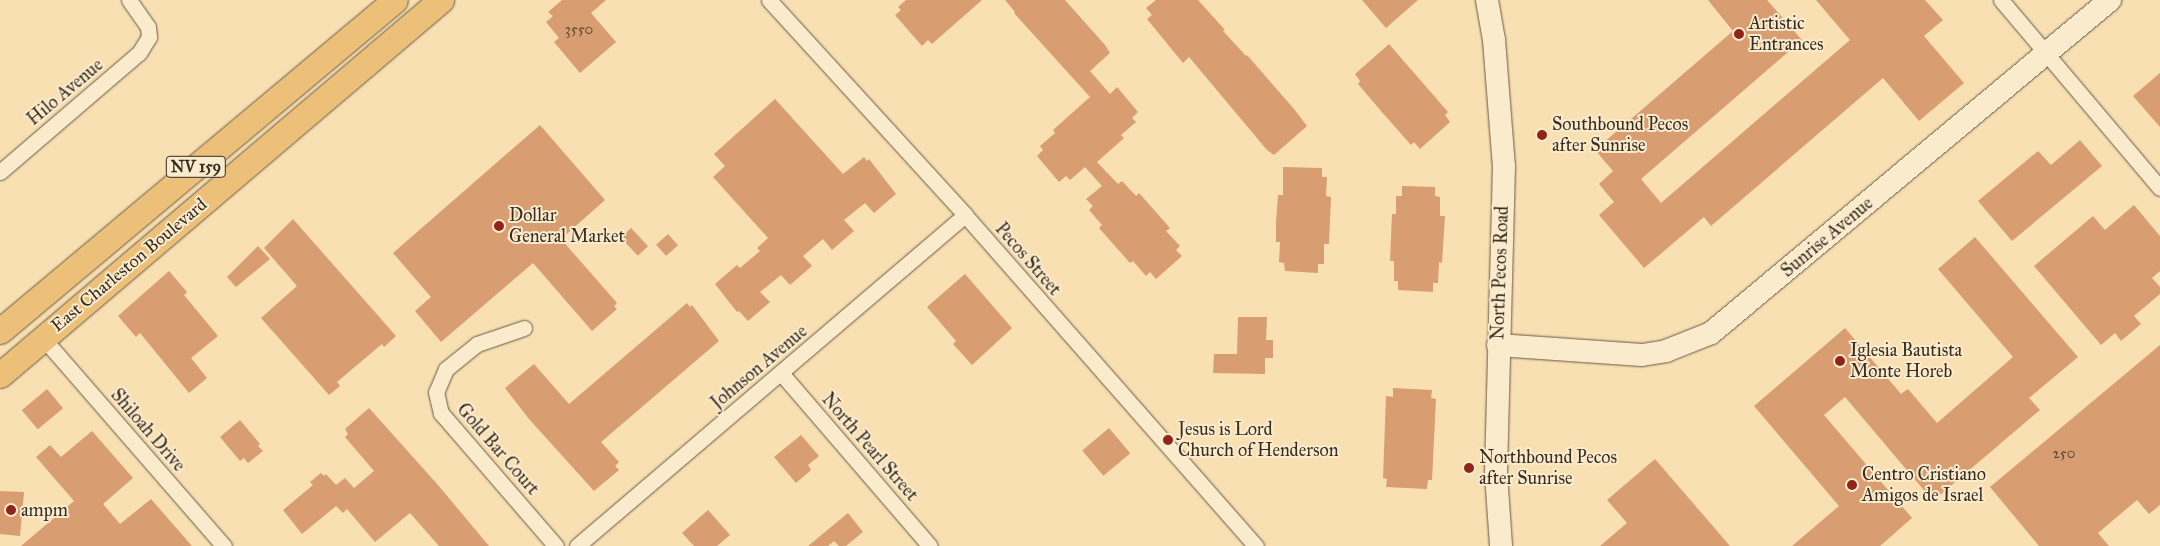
<!DOCTYPE html>
<html>
<head>
<meta charset="utf-8">
<style>
  body { margin:0 }
  #map { position:relative; width:2160px; height:546px; overflow:hidden; background:#f9e0b2; font-family:"IM FELL Great Primer",serif }
  div>[style] { position:absolute }
  [style*='--x'] { left:calc(var(--x)*1px); top:calc(var(--y)*1px); width:calc(var(--w)*1px); rotate:calc(var(--a)*1deg) }
  .building>* { inset:0; background:#d89d70; transform-origin:0 0 }
  .roads { filter:drop-shadow(0 0 1px #675945) drop-shadow(0 0 1px #675945) }
  .street>* { height:15px; margin:-7.5px; padding:0 7.5px; transform-origin:7.5px; border-radius:7.5px; background:#fbebcd }
  .secondary>* { height:22px; margin:-11px; padding:0 11px; transform-origin:11px; border-radius:11px; background:#fbebcd }
  .primary>* { height:25px; margin:-12.5px; padding:0 12.5px; transform-origin:12.5px; border-radius:12.5px; background:#ecc079 }
  .dots>* { width:14px; height:14px; translate:-50% -50%; box-sizing:border-box; border:2px solid #fbebcd; border-radius:50% }
  span { translate:-50% -50%; white-space:nowrap; text-align:center; line-height:1.15; -webkit-text-stroke:4px #fbebcd; paint-order:stroke }
  .number-label { font-size:15px; color:#5e4835 }
  .number-label span { -webkit-text-stroke-width:0 }
  .shield-label span { padding:1px 4px; background:#fbebcd; border:1px solid; border-radius:4px; -webkit-text-stroke-width:0 }
  .shield-label { font-size:16px; color:#362c21; font-weight:700 }
  .poi-label { font-size:18px; color:#362c21 }
  .left { translate:0 -50%; text-align:left }
  .street-label { font-size:18px; color:#362c21 }
</style>
</head>
<body>
<div id="map">
  <div class="building">
    <i style="clip-path:polygon(562px 0,606px 0,591px 13px,616px 42px,580px 73px,554px 42px,559px 38px,546px 22px,553px 16px,548px 12px)"></i>
    <i style="clip-path:polygon(906px 0,982px 0,932px 44px,928px 40px,922px 46px,895px 15px,901px 10px,898px 7px)"></i>
    <i style="clip-path:polygon(1005px 0,1065px 0,1105px 45px,1110px 53px,1090px 71px,1110px 94px,1117px 87px,1138px 112px,1132px 118px,1136px 122px,1121px 135px,1124px 138px,1097px 162px,1118px 184px,1122px 181px,1136px 196px,1139px 193px,1170px 228px,1166px 231px,1180px 246px,1176px 250px,1182px 256px,1156px 279px,1150px 272px,1146px 276px,1133px 261px,1130px 263px,1099px 228px,1102px 225px,1089px 210px,1093px 206px,1086px 199px,1102px 186px,1085px 167px,1070px 180px,1066px 176px,1059px 182px,1037px 156px,1043px 150px,1040px 146px,1055px 133px,1053px 130px,1090px 97px,1014px 13px,1015px 12px)"></i>
    <i style="clip-path:polygon(1156px 0,1198px 0,1225px 30px,1223px 31px,1246px 56px,1247px 55px,1294px 109px,1307px 126px,1274px 155px,1267px 150px,1189px 57px,1183px 63px,1147px 19px,1152px 15px,1146px 8px)"></i>
    <i style="clip-path:polygon(1362px 0,1418px 0,1386px 28px)"></i>
    <i style="clip-path:polygon(1708px 0,1767px 0,1802px 40px,1641px 179px,1661px 203px,1850px 40px,1816px 0,1925px 0,1943px 20px,1924px 36px,1964px 83px,1919px 121px,1883px 78px,1711px 226px,1704px 217px,1644px 268px,1599px 215px,1614px 202px,1599px 184px,1613px 171px,1595px 150px,1733px 31px)"></i>
    <i style="clip-path:polygon(1389px 44px,1448px 112px,1445px 115px,1450px 122px,1420px 149px,1414px 142px,1411px 145px,1381px 111px,1358px 84px,1360px 81px,1355px 74px)"></i>
    <i style="clip-path:polygon(2160px 73px,2160px 127px,2133px 96px)"></i>
    <i style="clip-path:polygon(775px 99px,843px 174px,864px 157px,867px 161px,869px 159px,896px 194px,874px 213px,865px 203px,844px 220px,854px 231px,832px 250px,823px 239px,803px 256px,812px 266px,790px 285px,781px 275px,760px 292px,770px 302px,748px 321px,739px 311px,737px 312px,715px 284px,737px 265px,740px 268px,760px 251px,757px 248px,768px 238px,713px 177px,725px 166px,714px 154px)"></i>
    <i style="clip-path:polygon(540px 125px,605px 200px,561px 239px,617px 303px,614px 306px,617px 309px,592px 331px,533px 263px,441px 342px,415px 311px,431px 297px,393px 253px)"></i>
    <i style="clip-path:polygon(2080px 140px,2102px 166px,2012px 241px,1978px 201px,2038px 151px,2051px 165px)"></i>
    <i style="clip-path:polygon(1283px 167px,1322px 168px,1322px 177px,1327px 177px,1326px 196px,1331px 197px,1329px 244px,1324px 244px,1324px 264px,1318px 264px,1318px 273px,1285px 271px,1284px 263px,1279px 262px,1280px 242px,1276px 242px,1276px 222px,1278px 195px,1283px 195px)"></i>
    <i style="clip-path:polygon(1402px 186px,1435px 187px,1435px 196px,1440px 197px,1440px 216px,1445px 216px,1442px 263px,1439px 262px,1438px 283px,1433px 283px,1433px 292px,1398px 290px,1398px 281px,1394px 281px,1394px 261px,1390px 261px,1392px 214px,1396px 214px,1396px 196px,1402px 196px)"></i>
    <i style="clip-path:polygon(2134px 205px,2160px 236px,2160px 271px,2152px 278px,2160px 287px,2160px 294px,2134px 316px,2141px 324px,2121px 341px,2115px 333px,2101px 345px,2034px 266px,2093px 216px,2105px 230px)"></i>
    <i style="clip-path:polygon(293px 219px,396px 336px,384px 347px,382px 344px,363px 360px,337px 382px,340px 386px,329px 395px,261px 318px,297px 286px,264px 248px)"></i>
    <i style="left:631px;top:228px;width:25px;height:14px;rotate:47deg"></i>
    <i style="left:668px;top:234px;width:15px;height:16px;rotate:48deg"></i>
    <i style="clip-path:polygon(1975px 237px,2078px 357px,2029px 398px,2040px 410px,1933px 501px,1845px 397px,1824px 415px,1912px 518px,1880px 546px,1792px 546px,1839px 506px,1754px 406px,1845px 328px,1901px 394px,1908px 389px,1937px 423px,2013px 357px,1938px 269px)"></i>
    <i style="clip-path:polygon(258px 246px,270px 259px,236px 287px,227px 277px)"></i>
    <i style="clip-path:polygon(169px 271px,187px 292px,184px 295px,218px 336px,191px 358px,207px 378px,189px 393px,140px 333px,136px 337px,118px 316px)"></i>
    <i style="clip-path:polygon(965px 274px,1012px 328px,972px 365px,953px 344px,956px 341px,927px 307px)"></i>
    <i style="clip-path:polygon(687px 303px,690px 307px,692px 305px,719px 341px,601px 442px,619px 462px,615px 466px,619px 470px,594px 491px,529px 419px,505px 388px,534px 364px,569px 404px)"></i>
    <i style="clip-path:polygon(1238px 317px,1267px 317px,1266px 340px,1273px 340px,1273px 358px,1265px 358px,1265px 374px,1213px 373px,1214px 354px,1237px 354px)"></i>
    <i style="clip-path:polygon(2160px 345px,2160px 505px,2149px 514px,2137px 500px,2098px 533px,2109px 546px,2039px 546px,1990px 487px)"></i>
    <i style="clip-path:polygon(1393px 388px,1432px 390px,1431px 398px,1436px 399px,1432px 480px,1428px 480px,1427px 489px,1386px 487px,1387px 479px,1383px 478px,1386px 396px,1393px 397px)"></i>
    <i style="left:47px;top:389px;width:25px;height:33px;rotate:50deg"></i>
    <i style="clip-path:polygon(369px 408px,438px 485px,489px 546px,439px 546px,410px 513px,375px 542px,347px 509px,343px 513px,336px 506px,302px 534px,283px 510px,313px 485px,310px 482px,321px 473px,324px 476px,326px 474px,336px 485px,345px 478px,354px 488px,374px 471px,345px 437px,348px 434px,345px 429px)"></i>
    <i style="clip-path:polygon(240px 420px,260px 444px,258px 446px,263px 451px,248px 463px,244px 458px,240px 461px,220px 437px)"></i>
    <i style="left:1109px;top:428px;width:33px;height:35px;rotate:50deg"></i>
    <i style="clip-path:polygon(92px 431px,133px 478px,103px 504px,120px 524px,151px 499px,192px 546px,21px 546px,74px 501px,36px 457px,50px 445px,61px 457px)"></i>
    <i style="clip-path:polygon(801px 435px,819px 456px,808px 465px,811px 470px,796px 483px,774px 457px)"></i>
    <i style="clip-path:polygon(1655px 459px,1730px 546px,1600px 546px,1627px 523px,1607px 500px)"></i>
    <i style="clip-path:polygon(0 491px,24px 492px,20px 536px,0 534px)"></i>
    <i style="clip-path:polygon(708px 510px,730px 535px,717px 546px,694px 546px,682px 533px)"></i>
    <i style="clip-path:polygon(848px 513px,863px 532px,846px 546px,839px 546px,834px 541px,828px 546px,808px 546px)"></i>
  </div>
  <div class="roads">
    <div class="street">
      <i style="--x:769;--y:0;--w:291;--a:47.6"></i>
      <i style="--x:965;--y:215;--w:441;--a:48.7"></i>
      <i style="--x:2001;--y:0;--w:246;--a:49.8"></i>
      <i style="--x:0;--y:172;--w:183;--a:-40.6"></i>
      <i style="--x:139;--y:53;--w:19;--a:-58"></i>
      <i style="--x:149;--y:37;--w:10;--a:-96"></i>
      <i style="--x:148;--y:27;--w:33;--a:-125"></i>
      <i style="--x:524;--y:328;--w:50;--a:161.2"></i>
      <i style="--x:477;--y:344;--w:40;--a:141"></i>
      <i style="--x:446;--y:369;--w:25;--a:113"></i>
      <i style="--x:436;--y:392;--w:22;--a:77"></i>
      <i style="--x:441;--y:413;--w:176;--a:49.2"></i>
      <i style="--x:43;--y:338;--w:276;--a:49"></i>
      <i style="--x:781;--y:373;--w:228;--a:49.3"></i>
      <i style="--x:577;--y:546;--w:510;--a:-40.47"></i>
    </div>
    <div class="secondary">
      <i style="--x:1487;--y:0;--w:41;--a:80.1"></i>
      <i style="--x:1494;--y:40;--w:126;--a:85.5"></i>
      <i style="--x:1504;--y:166;--w:308;--a:91.5"></i>
      <i style="--x:1496;--y:474;--w:72;--a:86"></i>
      <i style="--x:1498;--y:345;--w:144;--a:4"></i>
      <i style="--x:1642;--y:355;--w:24;--a:-9"></i>
      <i style="--x:1666;--y:351;--w:48;--a:-21.8"></i>
      <i style="--x:1711;--y:333;--w:520;--a:-39.85"></i>
    </div>
    <div class="primary">
      <i style="--x:0;--y:331;--w:515;--a:-39.96"></i>
      <i style="--x:0;--y:375;--w:579;--a:-40.38"></i>
    </div>
  </div>
  <div class="dots">
    <i style="left:1739px;top:34px;background:#8f2418"></i>
    <i style="left:1542px;top:135px;background:#8f2418"></i>
    <i style="left:499px;top:226px;background:#8f2418"></i>
    <i style="left:1840px;top:361px;background:#8f2418"></i>
    <i style="left:1168px;top:440px;background:#8f2418"></i>
    <i style="left:1469px;top:468px;background:#8f2418"></i>
    <i style="left:1852px;top:485px;background:#8f2418"></i>
    <i style="left:11px;top:510px;background:#8f2418"></i>
  </div>
  <div class="number-label">
    <span style="left:579px;top:30px">3550</span>
    <span style="left:2064px;top:454px">250</span>
  </div>
  <div class="shield-label">
    <span style="left:196px;top:167px">NV 159</span>
  </div>
  <div class="poi-label">
    <span class="left" style="left:1749px;top:34px">Artistic<br>Entrances</span>
    <span class="left" style="left:1552px;top:135px">Southbound Pecos<br>after Sunrise</span>
    <span class="left" style="left:509px;top:226px">Dollar<br>General Market</span>
    <span class="left" style="left:1850px;top:361px">Iglesia Bautista<br>Monte Horeb</span>
    <span class="left" style="left:1178px;top:440px">Jesus is Lord<br>Church of Henderson</span>
    <span class="left" style="left:1479px;top:468px">Northbound Pecos<br>after Sunrise</span>
    <span class="left" style="left:1862px;top:485px">Centro Cristiano<br>Amigos de Israel</span>
    <span class="left" style="left:21px;top:510px">ampm</span>
  </div>
  <div class="street-label">
    <span style="left:65px;top:92px;rotate:-40deg">Hilo Avenue</span>
    <span style="left:1827px;top:237px;rotate:-40deg">Sunrise Avenue</span>
    <span style="left:1028px;top:259px;rotate:49deg">Pecos Street</span>
    <span style="left:129px;top:265px;rotate:-40deg">East Charleston Boulevard</span>
    <span style="left:1500px;top:273px;rotate:-88deg">North Pecos Road</span>
    <span style="left:759px;top:367px;rotate:-40deg">Johnson Avenue</span>
    <span style="left:148px;top:430px;rotate:49deg">Shiloah Drive</span>
    <span style="left:870px;top:447px;rotate:49deg">North Pearl Street</span>
    <span style="left:498px;top:449px;rotate:49deg">Gold Bar Court</span>
  </div>
</div>
</body>
</html>
